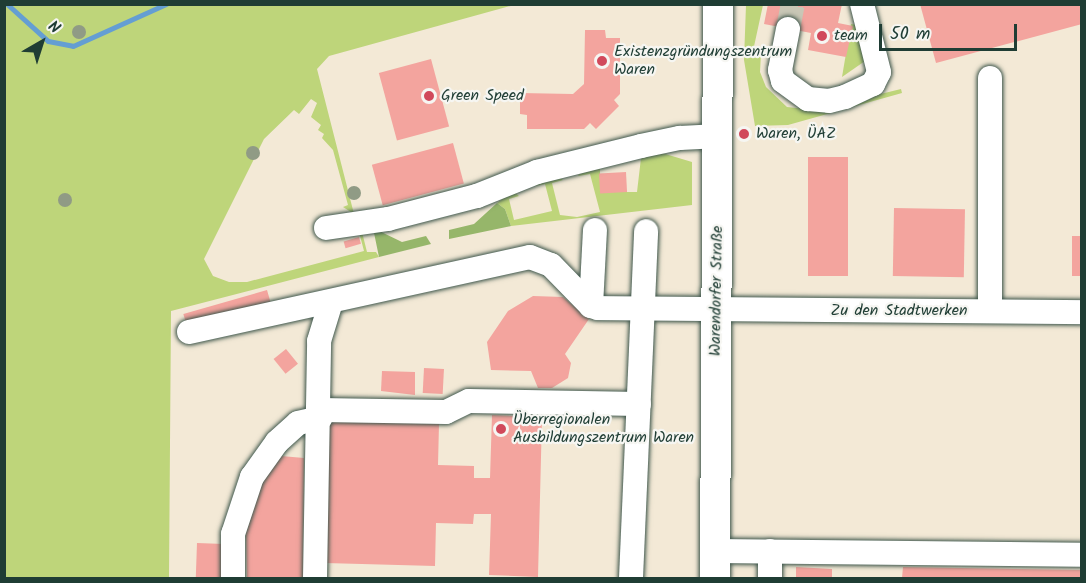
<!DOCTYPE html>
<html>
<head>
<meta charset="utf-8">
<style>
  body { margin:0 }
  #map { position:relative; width:1086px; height:583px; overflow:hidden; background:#f3e9d6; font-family:Kalam,sans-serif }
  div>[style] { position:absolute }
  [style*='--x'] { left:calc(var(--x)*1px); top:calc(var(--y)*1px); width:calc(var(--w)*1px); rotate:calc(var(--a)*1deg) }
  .green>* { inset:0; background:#bed57a }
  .forest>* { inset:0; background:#96b66a }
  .stream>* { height:5px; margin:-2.5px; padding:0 2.5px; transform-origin:2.5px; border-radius:2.5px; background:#649ed3 }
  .building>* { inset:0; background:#f3a49e; transform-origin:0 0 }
  .minor-tunnel>* { height:24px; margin-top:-12px; transform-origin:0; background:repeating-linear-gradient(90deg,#c9c7b6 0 24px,transparent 0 36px) }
  .roads { filter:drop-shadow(0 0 2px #3f574c) drop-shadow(0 0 2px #3f574c) }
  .minor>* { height:24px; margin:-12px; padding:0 12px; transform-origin:12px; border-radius:12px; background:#fff }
  .major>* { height:30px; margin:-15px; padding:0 15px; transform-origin:15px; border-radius:15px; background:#fff }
  .trees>* { width:14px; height:14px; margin:-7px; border-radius:50%; background:#909b85 }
  .dots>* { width:16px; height:16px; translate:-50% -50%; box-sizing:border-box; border:3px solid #f6f6f2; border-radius:50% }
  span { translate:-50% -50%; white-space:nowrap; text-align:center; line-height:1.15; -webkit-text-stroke:4.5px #f6f6f2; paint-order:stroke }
  .poi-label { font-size:16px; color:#1f3d34 }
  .left { translate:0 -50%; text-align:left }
  .street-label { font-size:16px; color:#1f3d34 }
  .frame { position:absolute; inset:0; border:6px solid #1f3d34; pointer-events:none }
  .north { position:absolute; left:12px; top:12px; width:60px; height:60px; -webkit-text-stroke:4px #f6f6f2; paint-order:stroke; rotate:39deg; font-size:16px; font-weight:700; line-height:24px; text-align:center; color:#1f3d34 }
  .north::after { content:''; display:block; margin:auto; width:21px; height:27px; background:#1f3d34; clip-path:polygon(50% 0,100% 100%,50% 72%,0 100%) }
  .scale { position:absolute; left:879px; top:24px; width:138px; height:27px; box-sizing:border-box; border:3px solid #1f3d34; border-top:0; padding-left:8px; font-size:18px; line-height:21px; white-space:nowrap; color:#1f3d34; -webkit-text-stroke:4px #f6f6f2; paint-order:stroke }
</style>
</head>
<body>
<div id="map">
  <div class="green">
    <i style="clip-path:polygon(4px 5px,514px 5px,329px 56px,317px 69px,354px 214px,343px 207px,348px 205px,333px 150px,322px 138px,324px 134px,318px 130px,321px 125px,311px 117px,317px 103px,311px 99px,299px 114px,294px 110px,264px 139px,204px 259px,213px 276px,229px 282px,247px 282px,364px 251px,359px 232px,362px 232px,367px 252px,376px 252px,379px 257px,171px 311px,169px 578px,5px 578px)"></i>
    <i style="clip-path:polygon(746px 5px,763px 5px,753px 51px,761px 53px,760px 72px,766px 87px,787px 107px,815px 110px,901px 89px,902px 93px,788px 125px,755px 126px,744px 60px)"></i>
    <i style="clip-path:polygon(851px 24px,857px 25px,865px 61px,842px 77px)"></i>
    <i style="clip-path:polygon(662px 153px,692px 162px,692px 205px,511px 226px,505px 209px,497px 203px,513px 191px,519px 196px,509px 199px,514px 220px,552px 211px,545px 184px,535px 186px,538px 180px,557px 175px,563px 180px,552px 183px,560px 215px,577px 217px,600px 212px,590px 174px,578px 176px,582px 170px,600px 165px,600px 192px,637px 192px,641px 158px)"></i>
  </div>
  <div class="forest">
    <i style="clip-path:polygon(497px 203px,505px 209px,511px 226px,449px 239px,449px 230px,474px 224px)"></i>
    <i style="clip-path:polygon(373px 228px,402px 242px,426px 236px,431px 244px,379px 257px)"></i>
  </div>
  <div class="stream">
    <i style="--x:7;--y:4;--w:55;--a:42.1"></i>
    <i style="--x:48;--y:41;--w:25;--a:11"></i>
    <i style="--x:73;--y:46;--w:102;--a:-24.3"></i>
  </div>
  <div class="building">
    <i style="clip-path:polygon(768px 4px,842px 4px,838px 23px,853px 26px,846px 57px,808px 50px,811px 33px,764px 24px)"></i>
    <i style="clip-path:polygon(920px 4px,1082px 4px,1082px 24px,936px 63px)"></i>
    <i style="clip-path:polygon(585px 30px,605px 30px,606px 38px,620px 38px,620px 94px,614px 100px,619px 106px,596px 129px,590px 123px,584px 129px,527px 129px,527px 115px,520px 114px,520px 93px,573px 94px,584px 84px)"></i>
    <i style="left:431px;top:59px;width:70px;height:54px;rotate:75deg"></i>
    <i style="left:453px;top:143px;width:42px;height:84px;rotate:75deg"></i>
    <i style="left:808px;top:157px;width:40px;height:119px"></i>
    <i style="left:626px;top:172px;width:20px;height:27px;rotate:87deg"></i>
    <i style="left:894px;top:208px;width:71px;height:68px;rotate:1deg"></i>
    <i style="left:1072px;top:236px;width:10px;height:40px"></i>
    <i style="left:359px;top:237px;width:7px;height:16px;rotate:74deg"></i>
    <i style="left:267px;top:290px;width:18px;height:87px;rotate:74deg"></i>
    <i style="clip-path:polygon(533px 296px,563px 297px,589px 319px,565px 354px,571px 363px,568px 378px,552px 388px,538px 388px,531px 371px,491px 370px,487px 342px,508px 311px)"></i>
    <i style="left:286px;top:349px;width:19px;height:16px;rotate:51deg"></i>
    <i style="left:424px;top:368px;width:20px;height:25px;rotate:3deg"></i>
    <i style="clip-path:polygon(382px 371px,415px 372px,415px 395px,381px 391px)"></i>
    <i style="clip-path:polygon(492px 415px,542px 417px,538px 577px,489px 575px,491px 514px,474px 514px,473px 524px,436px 523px,435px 566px,325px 563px,329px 420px,439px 424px,438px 465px,474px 466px,474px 478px,490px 478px)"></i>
    <i style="clip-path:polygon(281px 456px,304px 458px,303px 578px,247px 578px,246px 533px,263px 480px)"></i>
    <i style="left:197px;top:543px;width:27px;height:35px;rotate:2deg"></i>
    <i style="clip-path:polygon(796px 567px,832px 569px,832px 578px,796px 578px)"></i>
    <i style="clip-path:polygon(903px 567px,1082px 570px,1082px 578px,902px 578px)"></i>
  </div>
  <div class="minor-tunnel">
    <i style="--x:788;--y:29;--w:25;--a:-79"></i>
  </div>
  <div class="roads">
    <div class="minor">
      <i style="--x:788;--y:29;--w:42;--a:101"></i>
      <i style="--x:780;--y:70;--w:11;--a:75"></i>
      <i style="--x:783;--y:81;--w:31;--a:36"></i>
      <i style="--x:808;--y:99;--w:21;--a:5"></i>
      <i style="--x:829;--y:101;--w:16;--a:-14"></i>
      <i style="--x:845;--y:97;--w:31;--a:-25"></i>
      <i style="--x:873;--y:84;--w:13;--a:-63"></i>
      <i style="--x:879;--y:72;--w:70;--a:-104"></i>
      <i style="--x:326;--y:228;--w:63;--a:-8.3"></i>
      <i style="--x:388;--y:219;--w:92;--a:-14.5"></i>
      <i style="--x:477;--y:196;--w:65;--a:-21.8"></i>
      <i style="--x:537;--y:172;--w:107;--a:-14"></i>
      <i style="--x:641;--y:146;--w:40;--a:-12"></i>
      <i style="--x:680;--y:138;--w:39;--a:-3"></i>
      <i style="--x:591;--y:306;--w:76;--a:-87"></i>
      <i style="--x:990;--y:311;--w:233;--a:-90"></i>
      <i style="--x:189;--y:332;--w:349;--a:-12.4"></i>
      <i style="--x:530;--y:257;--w:22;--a:21"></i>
      <i style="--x:551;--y:265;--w:57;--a:45.7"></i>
      <i style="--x:591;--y:306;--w:7;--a:16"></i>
      <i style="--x:598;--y:308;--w:484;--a:0.5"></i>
      <i style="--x:320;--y:410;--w:126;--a:0.9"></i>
      <i style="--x:446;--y:412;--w:25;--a:-26"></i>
      <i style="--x:469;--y:401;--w:170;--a:1"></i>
      <i style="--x:715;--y:551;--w:367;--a:0.6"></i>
      <i style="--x:233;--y:578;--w:44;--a:-90"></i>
      <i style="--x:233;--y:534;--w:60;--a:-71.6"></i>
      <i style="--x:252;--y:477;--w:43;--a:-54.5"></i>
      <i style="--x:277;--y:442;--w:28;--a:-42"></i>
      <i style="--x:298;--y:423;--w:23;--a:-13"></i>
      <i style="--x:315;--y:578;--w:237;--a:-89"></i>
      <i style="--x:319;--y:341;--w:41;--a:-72.9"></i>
      <i style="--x:631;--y:578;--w:347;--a:-87.5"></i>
      <i style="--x:770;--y:578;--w:27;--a:-90"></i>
    </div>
    <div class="major">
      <i style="--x:715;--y:578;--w:574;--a:-89.7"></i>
    </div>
  </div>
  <div class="trees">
    <i style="left:79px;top:32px"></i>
    <i style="left:253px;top:153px"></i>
    <i style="left:354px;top:193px"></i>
    <i style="left:65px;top:200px"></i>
  </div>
  <div class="dots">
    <i style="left:822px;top:36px;background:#d1495b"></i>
    <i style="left:602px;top:61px;background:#d1495b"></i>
    <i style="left:429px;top:96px;background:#d1495b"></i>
    <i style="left:744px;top:134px;background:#d1495b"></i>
    <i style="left:501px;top:429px;background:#d1495b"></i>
  </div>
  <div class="poi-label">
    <span class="left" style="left:834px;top:36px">team</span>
    <span class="left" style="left:614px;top:61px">Existenzgründungszentrum<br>Waren</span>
    <span class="left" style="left:441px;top:96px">Green Speed</span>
    <span class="left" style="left:756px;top:134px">Waren, ÜAZ</span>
    <span class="left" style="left:513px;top:429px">Überregionalen<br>Ausbildungszentrum Waren</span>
  </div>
  <div class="street-label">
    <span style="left:717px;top:291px;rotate:-89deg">Warendorfer Straße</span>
    <span style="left:899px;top:311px">Zu den Stadtwerken</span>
  </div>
  <div class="frame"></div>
  <div class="north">N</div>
  <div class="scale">50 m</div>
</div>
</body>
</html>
